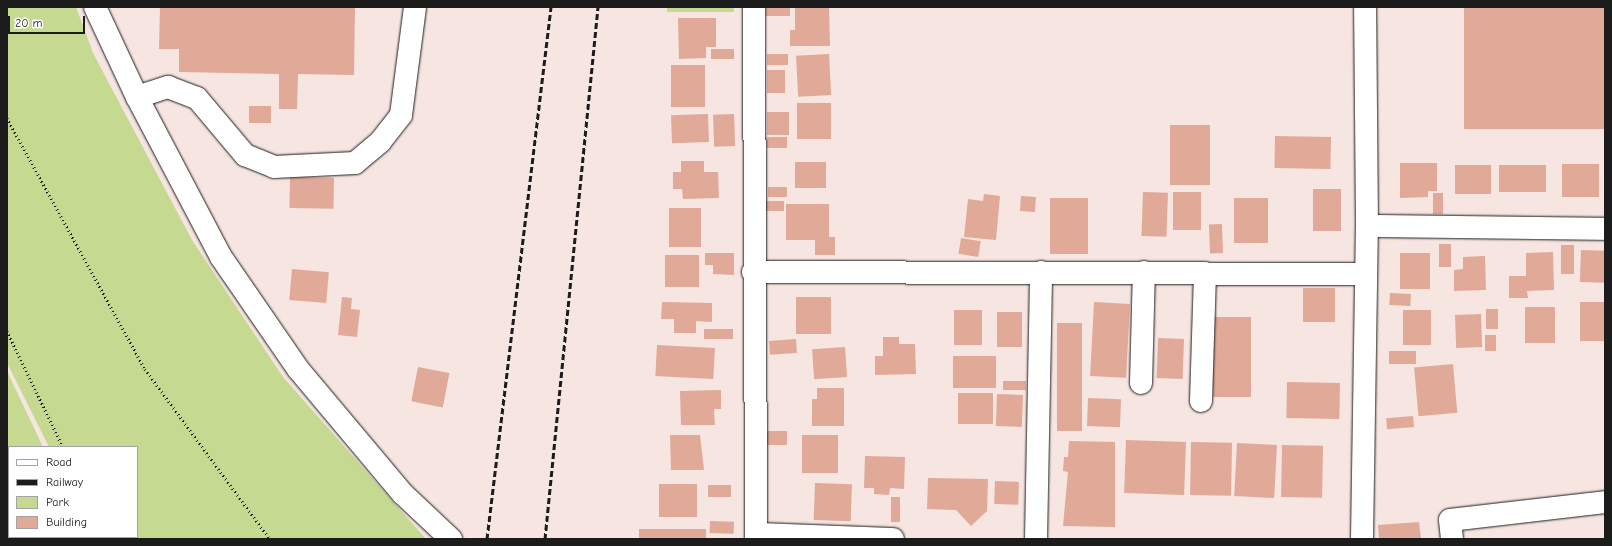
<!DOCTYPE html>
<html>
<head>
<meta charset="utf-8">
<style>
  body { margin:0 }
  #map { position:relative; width:1612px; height:546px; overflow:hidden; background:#f6e5e0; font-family:"Comic Neue",sans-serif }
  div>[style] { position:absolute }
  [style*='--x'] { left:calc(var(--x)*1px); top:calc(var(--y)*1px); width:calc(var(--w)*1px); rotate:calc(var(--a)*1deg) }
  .green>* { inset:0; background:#c5da90; transform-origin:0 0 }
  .building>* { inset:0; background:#e1a998; transform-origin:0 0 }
  .path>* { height:2.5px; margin-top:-1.25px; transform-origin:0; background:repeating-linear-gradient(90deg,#1c1c1c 0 1px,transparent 0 4px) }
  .roads { filter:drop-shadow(0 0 1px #1c1c1c) drop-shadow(0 0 1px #1c1c1c) }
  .minor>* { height:22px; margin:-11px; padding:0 11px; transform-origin:11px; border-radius:11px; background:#fff }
  .rail>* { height:3px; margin-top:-1.5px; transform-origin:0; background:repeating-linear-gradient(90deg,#1c1c1c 0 6px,transparent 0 9px) }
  span { translate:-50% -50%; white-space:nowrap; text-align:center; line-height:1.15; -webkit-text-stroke:3px #fff; paint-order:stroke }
  .frame { position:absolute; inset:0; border:8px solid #1c1c1c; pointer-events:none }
  .legend { position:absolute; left:8px; top:446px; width:130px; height:92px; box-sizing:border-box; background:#fff; border:1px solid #a4a4a4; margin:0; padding:5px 7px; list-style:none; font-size:12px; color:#1c1c1c }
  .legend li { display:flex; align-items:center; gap:8px; height:20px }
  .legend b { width:20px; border:1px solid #a4a4a4 }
  .scale { position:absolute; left:8px; top:16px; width:77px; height:18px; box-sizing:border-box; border:2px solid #1c1c1c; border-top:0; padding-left:5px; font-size:12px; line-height:14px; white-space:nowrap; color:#1c1c1c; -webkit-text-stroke:3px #fff; paint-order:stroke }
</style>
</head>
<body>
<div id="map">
  <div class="green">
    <i style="clip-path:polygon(7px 7px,76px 7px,93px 53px,192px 240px,283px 377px,426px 539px,107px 539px,137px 537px,137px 447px,49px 447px,7px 363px)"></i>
    <i style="left:667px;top:7px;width:67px;height:5px"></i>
    <i style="clip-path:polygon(7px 371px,43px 447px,9px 447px,9px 537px,12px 537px,7px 539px)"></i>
  </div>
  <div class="building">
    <i style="clip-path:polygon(160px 7px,355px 7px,354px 75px,298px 74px,297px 109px,279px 109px,279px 74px,179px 72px,179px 49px,159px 49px)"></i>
    <i style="left:766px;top:7px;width:24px;height:9px"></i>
    <i style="clip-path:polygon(795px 7px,829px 7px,830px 46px,790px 46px,790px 30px,795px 30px)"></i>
    <i style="left:1464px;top:7px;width:141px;height:122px"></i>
    <i style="clip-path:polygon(678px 18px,716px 18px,716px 47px,706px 47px,706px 58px,679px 59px)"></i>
    <i style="left:734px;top:49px;width:10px;height:23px;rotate:90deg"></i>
    <i style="left:767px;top:54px;width:21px;height:11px"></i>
    <i style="left:829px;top:54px;width:41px;height:33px;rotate:87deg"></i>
    <i style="left:671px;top:65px;width:34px;height:42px"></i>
    <i style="left:767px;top:70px;width:18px;height:23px"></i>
    <i style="left:797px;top:103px;width:34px;height:36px"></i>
    <i style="left:249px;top:106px;width:22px;height:17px"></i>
    <i style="left:767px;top:112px;width:22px;height:23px"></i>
    <i style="left:708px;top:114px;width:28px;height:37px;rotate:88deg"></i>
    <i style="left:734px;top:114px;width:32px;height:21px;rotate:88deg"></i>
    <i style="left:1170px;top:125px;width:40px;height:60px"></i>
    <i style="left:1275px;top:136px;width:56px;height:32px;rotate:1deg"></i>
    <i style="left:767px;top:137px;width:20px;height:11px"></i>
    <i style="clip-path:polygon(681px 161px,704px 161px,704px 172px,718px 172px,719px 198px,683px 199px,682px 189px,673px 189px,673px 172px,681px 172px)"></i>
    <i style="left:795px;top:162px;width:31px;height:26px"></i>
    <i style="clip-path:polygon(1400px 163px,1437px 163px,1437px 191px,1428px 191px,1428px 197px,1400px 198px)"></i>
    <i style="left:1562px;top:164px;width:37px;height:33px"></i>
    <i style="left:1455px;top:165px;width:36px;height:29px"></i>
    <i style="left:1499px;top:165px;width:47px;height:27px"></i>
    <i style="left:290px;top:177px;width:44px;height:31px;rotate:1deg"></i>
    <i style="left:768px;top:187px;width:19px;height:10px"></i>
    <i style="left:1313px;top:189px;width:28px;height:42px"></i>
    <i style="left:1143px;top:192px;width:25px;height:44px;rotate:2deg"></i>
    <i style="left:1173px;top:192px;width:28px;height:38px"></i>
    <i style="left:1443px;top:193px;width:21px;height:10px;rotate:90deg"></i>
    <i style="clip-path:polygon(984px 194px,1000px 196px,996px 240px,964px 237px,968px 199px,983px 201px)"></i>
    <i style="left:1021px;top:196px;width:15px;height:15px;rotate:4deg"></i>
    <i style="left:1050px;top:198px;width:38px;height:56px"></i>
    <i style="left:1234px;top:198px;width:34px;height:45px"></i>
    <i style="left:766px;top:201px;width:18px;height:10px"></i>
    <i style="clip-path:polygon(786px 204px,829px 204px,829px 237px,835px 237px,835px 255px,815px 255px,815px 240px,786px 240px)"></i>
    <i style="left:669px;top:208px;width:32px;height:39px"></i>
    <i style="left:1222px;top:224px;width:29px;height:13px;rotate:88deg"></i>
    <i style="left:961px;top:238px;width:20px;height:16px;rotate:9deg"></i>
    <i style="left:1439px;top:244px;width:12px;height:23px"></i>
    <i style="left:1561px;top:245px;width:13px;height:29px"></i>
    <i style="left:1581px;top:250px;width:24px;height:32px;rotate:2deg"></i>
    <i style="clip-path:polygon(1553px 252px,1554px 290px,1527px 291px,1528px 298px,1509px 298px,1509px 276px,1526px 276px,1526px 253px)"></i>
    <i style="clip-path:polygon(705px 253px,734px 253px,734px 275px,713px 274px,713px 265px,705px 265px)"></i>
    <i style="left:1400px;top:253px;width:30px;height:36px"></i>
    <i style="left:665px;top:255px;width:34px;height:32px"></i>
    <i style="clip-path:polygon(1485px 256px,1486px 290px,1454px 291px,1454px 270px,1463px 269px,1463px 257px)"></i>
    <i style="left:292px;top:269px;width:37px;height:31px;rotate:5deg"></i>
    <i style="left:1303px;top:288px;width:32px;height:34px"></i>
    <i style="left:1390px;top:293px;width:21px;height:12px;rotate:3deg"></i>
    <i style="clip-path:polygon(342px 297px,352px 298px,351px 309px,360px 310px,357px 337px,338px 335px)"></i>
    <i style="left:796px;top:297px;width:35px;height:37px"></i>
    <i style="clip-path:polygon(662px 302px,712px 303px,712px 322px,696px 321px,696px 333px,674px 333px,674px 319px,661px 319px)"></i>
    <i style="left:1094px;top:302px;width:36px;height:74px;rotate:3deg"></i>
    <i style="left:1605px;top:302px;width:39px;height:25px;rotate:90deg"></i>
    <i style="left:1555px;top:307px;width:36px;height:30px;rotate:90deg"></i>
    <i style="left:1486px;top:309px;width:12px;height:20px"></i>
    <i style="left:954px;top:310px;width:28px;height:35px"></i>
    <i style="left:1403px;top:310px;width:28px;height:35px"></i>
    <i style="left:997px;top:312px;width:25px;height:35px"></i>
    <i style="left:1481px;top:314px;width:33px;height:26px;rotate:88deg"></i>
    <i style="left:1213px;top:317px;width:38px;height:80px"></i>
    <i style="left:1057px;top:323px;width:25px;height:108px"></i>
    <i style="left:704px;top:329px;width:29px;height:10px"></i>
    <i style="left:1485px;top:335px;width:11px;height:16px"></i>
    <i style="clip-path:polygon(883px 337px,899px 337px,899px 344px,915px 344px,916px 374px,875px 375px,875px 356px,883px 356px)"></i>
    <i style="left:1158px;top:338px;width:26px;height:40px;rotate:2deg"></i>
    <i style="left:796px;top:339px;width:14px;height:27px;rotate:86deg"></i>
    <i style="left:657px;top:345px;width:58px;height:31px;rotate:3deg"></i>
    <i style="left:845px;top:347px;width:30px;height:33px;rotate:86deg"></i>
    <i style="left:1389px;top:351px;width:27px;height:13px"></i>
    <i style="left:953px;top:356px;width:43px;height:32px"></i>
    <i style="left:1453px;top:364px;width:49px;height:39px;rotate:85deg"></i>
    <i style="left:418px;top:367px;width:32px;height:35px;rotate:11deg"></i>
    <i style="left:1003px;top:381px;width:23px;height:9px"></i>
    <i style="left:1287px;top:382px;width:53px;height:36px;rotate:1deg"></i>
    <i style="clip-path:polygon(817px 388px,844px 388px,844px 426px,812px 426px,812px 399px,817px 399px)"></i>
    <i style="clip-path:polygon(721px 390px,721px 409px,714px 409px,715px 425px,681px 425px,680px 391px)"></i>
    <i style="left:993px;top:393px;width:31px;height:35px;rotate:90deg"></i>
    <i style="left:997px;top:394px;width:26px;height:32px;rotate:2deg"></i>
    <i style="left:1088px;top:398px;width:33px;height:28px;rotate:2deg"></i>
    <i style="left:1413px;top:416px;width:11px;height:27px;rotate:85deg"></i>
    <i style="left:767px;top:431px;width:20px;height:14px"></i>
    <i style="clip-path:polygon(670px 435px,700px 435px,704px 470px,671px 470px)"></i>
    <i style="left:802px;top:435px;width:36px;height:38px"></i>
    <i style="left:1126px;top:440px;width:60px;height:53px;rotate:2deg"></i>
    <i style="clip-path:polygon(1069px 441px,1115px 442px,1115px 527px,1063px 526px,1068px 472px,1063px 471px,1064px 457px,1068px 457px)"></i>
    <i style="left:1191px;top:442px;width:41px;height:53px;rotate:1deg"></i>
    <i style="left:1237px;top:443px;width:40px;height:53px;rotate:3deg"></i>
    <i style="left:1282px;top:445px;width:41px;height:52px;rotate:1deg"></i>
    <i style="clip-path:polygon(865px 456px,905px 457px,904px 489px,890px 488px,889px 495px,874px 494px,874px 488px,864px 488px)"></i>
    <i style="clip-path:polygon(928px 478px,988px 479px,987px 511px,971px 526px,956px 510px,927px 509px)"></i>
    <i style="left:995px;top:481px;width:24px;height:23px;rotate:2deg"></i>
    <i style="left:815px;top:483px;width:37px;height:37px;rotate:2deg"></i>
    <i style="left:659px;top:484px;width:38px;height:33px"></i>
    <i style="left:708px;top:485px;width:23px;height:12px"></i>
    <i style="left:891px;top:497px;width:9px;height:25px"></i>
    <i style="left:710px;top:521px;width:24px;height:12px;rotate:2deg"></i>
    <i style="clip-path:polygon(1419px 522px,1421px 539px,1379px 539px,1378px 525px)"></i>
    <i style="left:639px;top:529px;width:67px;height:10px"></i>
  </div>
  <div class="path">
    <i style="--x:7;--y:118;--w:286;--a:61.2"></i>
    <i style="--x:145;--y:369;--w:211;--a:53.7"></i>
    <i style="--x:7;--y:331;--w:129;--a:64.2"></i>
    <i style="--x:117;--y:537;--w:2;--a:63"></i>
  </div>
  <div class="roads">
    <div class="minor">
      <i style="--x:95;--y:7;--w:99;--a:65"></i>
      <i style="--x:137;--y:97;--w:181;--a:62.3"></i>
      <i style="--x:221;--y:257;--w:136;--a:55.5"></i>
      <i style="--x:298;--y:369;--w:163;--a:50"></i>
      <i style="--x:403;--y:494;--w:66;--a:43.2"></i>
      <i style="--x:754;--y:7;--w:532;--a:89.78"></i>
      <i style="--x:137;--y:97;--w:33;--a:-18"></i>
      <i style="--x:168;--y:87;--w:31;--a:21"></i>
      <i style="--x:197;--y:98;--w:75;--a:49.9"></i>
      <i style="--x:245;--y:155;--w:31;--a:22"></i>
      <i style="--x:274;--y:167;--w:81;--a:-2.8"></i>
      <i style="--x:355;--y:163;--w:33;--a:-40"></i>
      <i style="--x:380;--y:142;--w:34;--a:-52"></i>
      <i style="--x:401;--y:115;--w:109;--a:-82.6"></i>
      <i style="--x:1367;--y:226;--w:238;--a:0.7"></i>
      <i style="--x:753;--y:272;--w:613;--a:0.19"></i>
      <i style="--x:1141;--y:383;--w:111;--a:-88.5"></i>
      <i style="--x:1201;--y:401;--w:128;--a:-88.2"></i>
      <i style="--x:757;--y:534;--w:136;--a:2.1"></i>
      <i style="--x:1036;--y:539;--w:267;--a:-88.9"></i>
      <i style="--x:1362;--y:539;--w:313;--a:-89.1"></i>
      <i style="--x:1367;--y:226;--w:219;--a:-90.5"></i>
      <i style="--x:1452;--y:539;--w:19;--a:-96"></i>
      <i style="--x:1450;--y:520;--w:156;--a:-6.6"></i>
    </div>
  </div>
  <div class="rail">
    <i style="--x:487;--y:539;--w:536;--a:-83.14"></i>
    <i style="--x:545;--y:539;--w:535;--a:-84.31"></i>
  </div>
  <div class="frame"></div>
  <ul class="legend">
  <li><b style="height:5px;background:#fff"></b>Road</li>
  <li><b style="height:5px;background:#1c1c1c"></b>Railway</li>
  <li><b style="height:11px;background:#c5da90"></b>Park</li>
  <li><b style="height:11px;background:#e1a998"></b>Building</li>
  </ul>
  <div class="scale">20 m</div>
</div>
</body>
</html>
